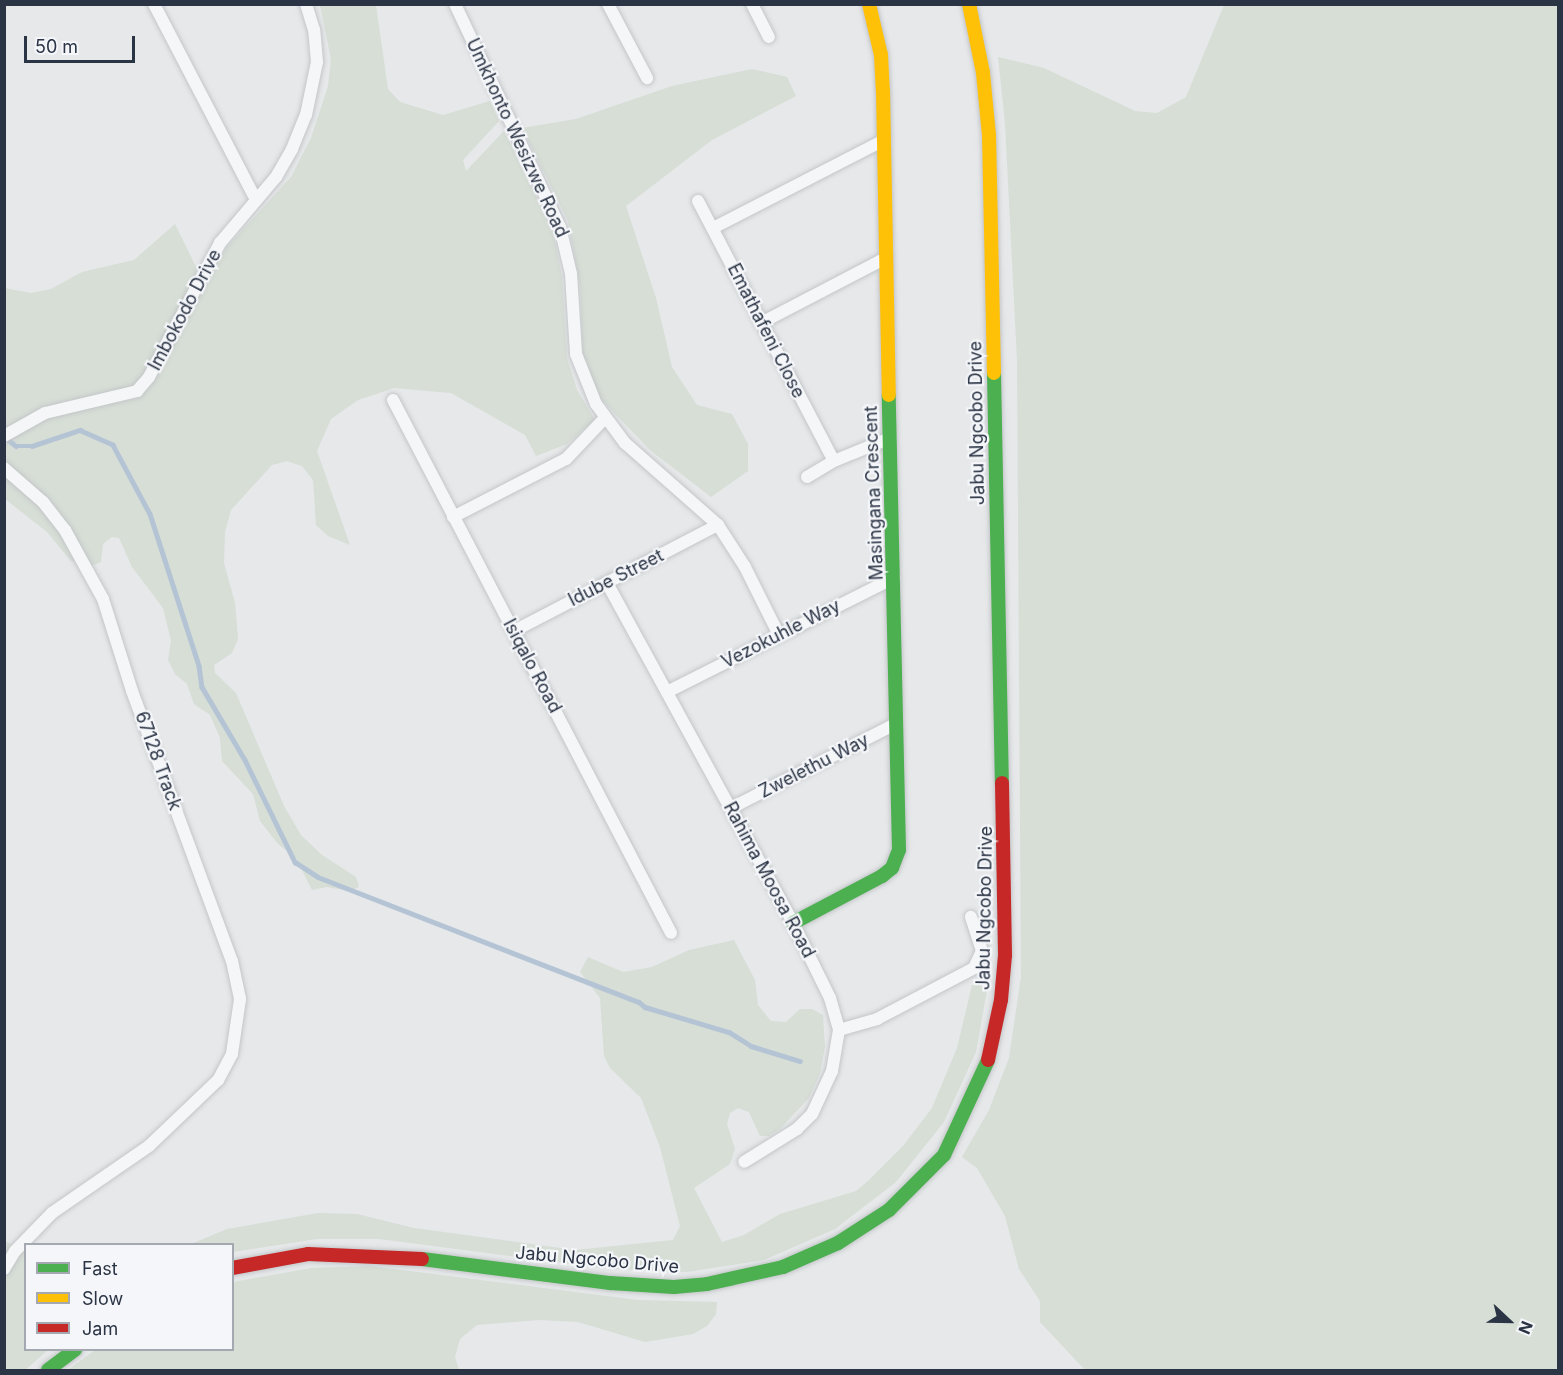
<!DOCTYPE html>
<html>
<head>
<meta charset="utf-8">
<style>
  body { margin:0 }
  #map { position:relative; width:1563px; height:1375px; overflow:hidden; background:#e6e8ea; font-family:Inter,sans-serif }
  div>[style] { position:absolute }
  [style*='--x'] { left:calc(var(--x)*1px); top:calc(var(--y)*1px); width:calc(var(--w)*1px); rotate:calc(var(--a)*1deg) }
  .green>* { inset:0; background:#d6ded6 }
  .stream>* { height:4.5px; margin:-2.25px; padding:0 2.25px; transform-origin:2.25px; border-radius:2.25px; background:#b4c4d5 }
  .roads { filter:drop-shadow(0 0 2px #c4c6c8) drop-shadow(0 0 2px #c4c6c8) }
  .street>* { height:12px; margin:-6px; padding:0 6px; transform-origin:6px; border-radius:6px; background:#f5f6f7 }
  .fast>* { height:14px; margin:-7px; padding:0 7px; transform-origin:7px; border-radius:7px; background:#4caf50 }
  .slow>* { height:14px; margin:-7px; padding:0 7px; transform-origin:7px; border-radius:7px; background:#ffc107 }
  .jam>* { height:14px; margin:-7px; padding:0 7px; transform-origin:7px; border-radius:7px; background:#c62828 }
  span { translate:-50% -50%; white-space:nowrap; text-align:center; line-height:1.15; -webkit-text-stroke:4.5px #f4f6f9; paint-order:stroke }
  .street-label { font-size:18px; color:#2b3445 }
  .frame { position:absolute; inset:0; border:6px solid #2b3445; pointer-events:none }
  .legend { position:absolute; left:24px; top:1243px; width:210px; height:108px; box-sizing:border-box; background:#f4f6f9; border:2px solid #a4a8b1; margin:0; padding:8px 10px; list-style:none; font-size:18px; color:#2b3445 }
  .legend li { display:flex; align-items:center; gap:12px; height:30px }
  .legend b { width:30px; border:2px solid #a4a8b1 }
  .north { position:absolute; left:1479px; top:1291px; width:60px; height:60px; -webkit-text-stroke:4px #f4f6f9; paint-order:stroke; rotate:112deg; font-size:16px; font-weight:700; line-height:24px; text-align:center; color:#2b3445 }
  .north::after { content:''; display:block; margin:auto; width:21px; height:27px; background:#2b3445; clip-path:polygon(50% 0,100% 100%,50% 72%,0 100%) }
  .scale { position:absolute; left:24px; top:36px; width:111px; height:27px; box-sizing:border-box; border:3px solid #2b3445; border-top:0; padding-left:8px; font-size:18px; line-height:21px; white-space:nowrap; color:#2b3445; -webkit-text-stroke:4px #f4f6f9; paint-order:stroke }
</style>
</head>
<body>
<div id="map">
  <div class="green">
    <i style="clip-path:polygon(320px 5px,376px 5px,388px 89px,400px 102px,443px 115px,490px 101px,499px 121px,463px 160px,466px 171px,504px 131px,553px 231px,562px 277px,567px 358px,577px 390px,595px 420px,567px 444px,536px 456px,525px 435px,451px 393px,394px 388px,358px 400px,331px 419px,317px 451px,350px 545px,328px 536px,316px 525px,313px 480px,302px 466px,287px 461px,272px 465px,231px 510px,225px 532px,224px 563px,235px 603px,238px 639px,232px 653px,214px 665px,215px 673px,236px 693px,284px 806px,301px 835px,322px 855px,356px 877px,359px 887px,349px 891px,327px 887px,312px 890px,296px 858px,278px 844px,260px 821px,253px 794px,222px 761px,220px 738px,210px 715px,194px 704px,187px 684px,175px 674px,168px 660px,171px 641px,163px 608px,132px 567px,119px 538px,112px 537px,103px 544px,101px 562px,94px 565px,71px 561px,47px 532px,5px 499px,5px 288px,31px 293px,51px 289px,82px 272px,134px 260px,175px 224px,196px 267px,207px 279px,227px 247px,291px 177px,311px 138px,328px 86px,331px 59px)"></i>
    <i style="clip-path:polygon(1224px 5px,1558px 5px,1558px 1370px,1085px 1370px,1040px 1322px,1040px 1301px,1019px 1269px,1005px 1216px,977px 1168px,962px 1157px,989px 1110px,1009px 1058px,1021px 977px,1017px 360px,1005px 123px,998px 57px,1044px 68px,1135px 111px,1157px 113px,1186px 97px)"></i>
    <i style="clip-path:polygon(752px 69px,787px 77px,796px 96px,712px 140px,626px 206px,656px 298px,672px 367px,697px 405px,732px 414px,748px 444px,748px 471px,711px 497px,650px 450px,598px 396px,583px 357px,580px 287px,568px 221px,522px 128px,576px 119px,672px 86px)"></i>
    <i style="clip-path:polygon(734px 940px,755px 980px,758px 1005px,771px 1021px,786px 1022px,800px 1009px,812px 1009px,823px 1015px,825px 1047px,820px 1073px,809px 1098px,780px 1129px,769px 1136px,760px 1136px,749px 1112px,738px 1108px,730px 1113px,727px 1124px,735px 1149px,730px 1164px,694px 1188px,722px 1242px,744px 1235px,780px 1214px,856px 1191px,868px 1181px,903px 1146px,932px 1108px,957px 1048px,972px 985px,983px 974px,990px 974px,976px 1052px,944px 1122px,896px 1182px,835px 1229px,764px 1260px,687px 1272px,609px 1269px,379px 1239px,317px 1239px,233px 1252px,232px 1244px,191px 1244px,227px 1229px,318px 1213px,357px 1214px,414px 1228px,575px 1250px,673px 1240px,680px 1226px,660px 1147px,641px 1098px,610px 1068px,604px 1056px,600px 998px,580px 972px,588px 957px,623px 972px,652px 967px,689px 950px)"></i>
    <i style="clip-path:polygon(4px 1241px,25px 1249px,26px 1350px,48px 1350px,25px 1370px,5px 1370px)"></i>
    <i style="clip-path:polygon(370px 1266px,638px 1300px,717px 1302px,716px 1314px,707px 1326px,693px 1334px,645px 1342px,578px 1322px,539px 1320px,477px 1325px,460px 1339px,455px 1357px,459px 1370px,68px 1370px,95px 1350px,232px 1350px,233px 1282px,311px 1268px)"></i>
  </div>
  <div class="stream">
    <i style="--x:5;--y:437;--w:14;--a:39"></i>
    <i style="--x:16;--y:446;--w:16;--a:0"></i>
    <i style="--x:32;--y:446;--w:51;--a:-18.4"></i>
    <i style="--x:80;--y:430;--w:36;--a:24"></i>
    <i style="--x:113;--y:445;--w:78;--a:61.8"></i>
    <i style="--x:150;--y:514;--w:160;--a:72.1"></i>
    <i style="--x:199;--y:666;--w:21;--a:82"></i>
    <i style="--x:202;--y:687;--w:85;--a:59.5"></i>
    <i style="--x:245;--y:760;--w:114;--a:63.9"></i>
    <i style="--x:295;--y:862;--w:27;--a:33"></i>
    <i style="--x:318;--y:877;--w:344;--a:21.3"></i>
    <i style="--x:639;--y:1002;--w:8;--a:40"></i>
    <i style="--x:645;--y:1007;--w:88;--a:16.6"></i>
    <i style="--x:729;--y:1032;--w:26;--a:32"></i>
    <i style="--x:751;--y:1046;--w:51;--a:17"></i>
  </div>
  <div class="roads">
    <div class="street">
      <i style="--x:154;--y:4;--w:221;--a:62.5"></i>
      <i style="--x:455;--y:4;--w:246;--a:64.8"></i>
      <i style="--x:560;--y:227;--w:48;--a:76.8"></i>
      <i style="--x:571;--y:274;--w:80;--a:86.4"></i>
      <i style="--x:576;--y:354;--w:54;--a:68.2"></i>
      <i style="--x:596;--y:404;--w:49;--a:53.4"></i>
      <i style="--x:625;--y:443;--w:124;--a:41.4"></i>
      <i style="--x:718;--y:525;--w:50;--a:57.3"></i>
      <i style="--x:745;--y:567;--w:76;--a:63.4"></i>
      <i style="--x:608;--y:4;--w:84;--a:62.2"></i>
      <i style="--x:752;--y:4;--w:37;--a:63"></i>
      <i style="--x:698;--y:201;--w:293;--a:62.4"></i>
      <i style="--x:834;--y:461;--w:61;--a:-22.3"></i>
      <i style="--x:713;--y:228;--w:192;--a:-27.2"></i>
      <i style="--x:761;--y:323;--w:141;--a:-27.5"></i>
      <i style="--x:393;--y:400;--w:601;--a:62.45"></i>
      <i style="--x:4;--y:436;--w:47;--a:-29.3"></i>
      <i style="--x:45;--y:413;--w:95;--a:-13.4"></i>
      <i style="--x:137;--y:391;--w:18;--a:-49"></i>
      <i style="--x:149;--y:377;--w:152;--a:-62.1"></i>
      <i style="--x:220;--y:243;--w:87;--a:-49.7"></i>
      <i style="--x:276;--y:177;--w:32;--a:-60"></i>
      <i style="--x:292;--y:149;--w:37;--a:-68"></i>
      <i style="--x:306;--y:115;--w:54;--a:-78.3"></i>
      <i style="--x:317;--y:62;--w:32;--a:-95"></i>
      <i style="--x:314;--y:30;--w:27;--a:-107"></i>
      <i style="--x:4;--y:468;--w:52;--a:41.1"></i>
      <i style="--x:43;--y:502;--w:36;--a:52"></i>
      <i style="--x:65;--y:530;--w:79;--a:61.2"></i>
      <i style="--x:103;--y:599;--w:96;--a:72.5"></i>
      <i style="--x:132;--y:691;--w:288;--a:69.7"></i>
      <i style="--x:232;--y:961;--w:39;--a:78"></i>
      <i style="--x:240;--y:999;--w:56;--a:98.3"></i>
      <i style="--x:232;--y:1054;--w:30;--a:118"></i>
      <i style="--x:218;--y:1080;--w:95;--a:136.3"></i>
      <i style="--x:149;--y:1146;--w:118;--a:145.4"></i>
      <i style="--x:52;--y:1213;--w:53;--a:134.2"></i>
      <i style="--x:15;--y:1251;--w:21;--a:121"></i>
      <i style="--x:807;--y:477;--w:31;--a:-31"></i>
      <i style="--x:453;--y:517;--w:127;--a:-27.2"></i>
      <i style="--x:566;--y:459;--w:55;--a:-46.5"></i>
      <i style="--x:607;--y:583;--w:388;--a:61.3"></i>
      <i style="--x:793;--y:923;--w:84;--a:63.7"></i>
      <i style="--x:830;--y:998;--w:33;--a:74"></i>
      <i style="--x:839;--y:1030;--w:42;--a:99.7"></i>
      <i style="--x:832;--y:1071;--w:47;--a:114.9"></i>
      <i style="--x:812;--y:1114;--w:21;--a:135"></i>
      <i style="--x:797;--y:1129;--w:62;--a:148.1"></i>
      <i style="--x:514;--y:631;--w:230;--a:-27.5"></i>
      <i style="--x:669;--y:691;--w:252;--a:-26.7"></i>
      <i style="--x:731;--y:808;--w:186;--a:-27.1"></i>
      <i style="--x:839;--y:1030;--w:40;--a:-16"></i>
      <i style="--x:877;--y:1019;--w:110;--a:-27.7"></i>
      <i style="--x:974;--y:968;--w:19;--a:-65"></i>
      <i style="--x:982;--y:951;--w:36;--a:-108"></i>
    </div>
    <div class="fast">
      <i style="--x:994;--y:373;--w:410;--a:88.9"></i>
      <i style="--x:793;--y:923;--w:101;--a:-27.8"></i>
      <i style="--x:882;--y:876;--w:13;--a:-39"></i>
      <i style="--x:892;--y:868;--w:19;--a:-69"></i>
      <i style="--x:899;--y:850;--w:455;--a:-91.3"></i>
      <i style="--x:422;--y:1259;--w:190;--a:7.3"></i>
      <i style="--x:610;--y:1283;--w:64;--a:3.6"></i>
      <i style="--x:674;--y:1287;--w:33;--a:-5"></i>
      <i style="--x:707;--y:1284;--w:78;--a:-12.6"></i>
      <i style="--x:783;--y:1267;--w:60;--a:-23.6"></i>
      <i style="--x:838;--y:1243;--w:61;--a:-32.9"></i>
      <i style="--x:889;--y:1210;--w:78;--a:-45"></i>
      <i style="--x:944;--y:1155;--w:105;--a:-65.1"></i>
      <i style="--x:48;--y:1370;--w:34;--a:-37"></i>
    </div>
    <div class="slow">
      <i style="--x:869;--y:4;--w:52;--a:76.8"></i>
      <i style="--x:881;--y:55;--w:36;--a:87"></i>
      <i style="--x:883;--y:91;--w:304;--a:88.9"></i>
      <i style="--x:969;--y:4;--w:70;--a:78.5"></i>
      <i style="--x:983;--y:73;--w:62;--a:84.5"></i>
      <i style="--x:989;--y:135;--w:238;--a:88.8"></i>
    </div>
    <div class="jam">
      <i style="--x:988;--y:1060;--w:61;--a:-77.8"></i>
      <i style="--x:1001;--y:1000;--w:45;--a:-84.9"></i>
      <i style="--x:1005;--y:955;--w:172;--a:-91"></i>
      <i style="--x:232;--y:1268;--w:77;--a:-10.4"></i>
      <i style="--x:308;--y:1254;--w:114;--a:2.5"></i>
    </div>
  </div>
  <div class="street-label">
    <span style="left:517px;top:138px;rotate:65deg">Umkhonto Wesizwe Road</span>
    <span style="left:185px;top:310px;rotate:-62deg">Imbokodo Drive</span>
    <span style="left:766px;top:331px;rotate:63deg">Emathafeni Close</span>
    <span style="left:977px;top:423px;rotate:-91deg">Jabu Ngcobo Drive</span>
    <span style="left:874px;top:493px;rotate:-92deg">Masingana Crescent</span>
    <span style="left:616px;top:578px;rotate:-27deg">Idube Street</span>
    <span style="left:781px;top:634px;rotate:-27deg">Vezokuhle Way</span>
    <span style="left:532px;top:666px;rotate:62deg">Isiqalo Road</span>
    <span style="left:158px;top:761px;rotate:70deg">67128 Track</span>
    <span style="left:814px;top:766px;rotate:-27deg">Zwelethu Way</span>
    <span style="left:769px;top:880px;rotate:62deg">Rahima Moosa Road</span>
    <span style="left:985px;top:908px;rotate:-89deg">Jabu Ngcobo Drive</span>
    <span style="left:597px;top:1260px;rotate:5deg">Jabu Ngcobo Drive</span>
  </div>
  <div class="frame"></div>
  <ul class="legend">
  <li><b style="height:8px;background:#4caf50"></b>Fast</li>
  <li><b style="height:8px;background:#ffc107"></b>Slow</li>
  <li><b style="height:8px;background:#c62828"></b>Jam</li>
  </ul>
  <div class="north">N</div>
  <div class="scale">50 m</div>
</div>
</body>
</html>
